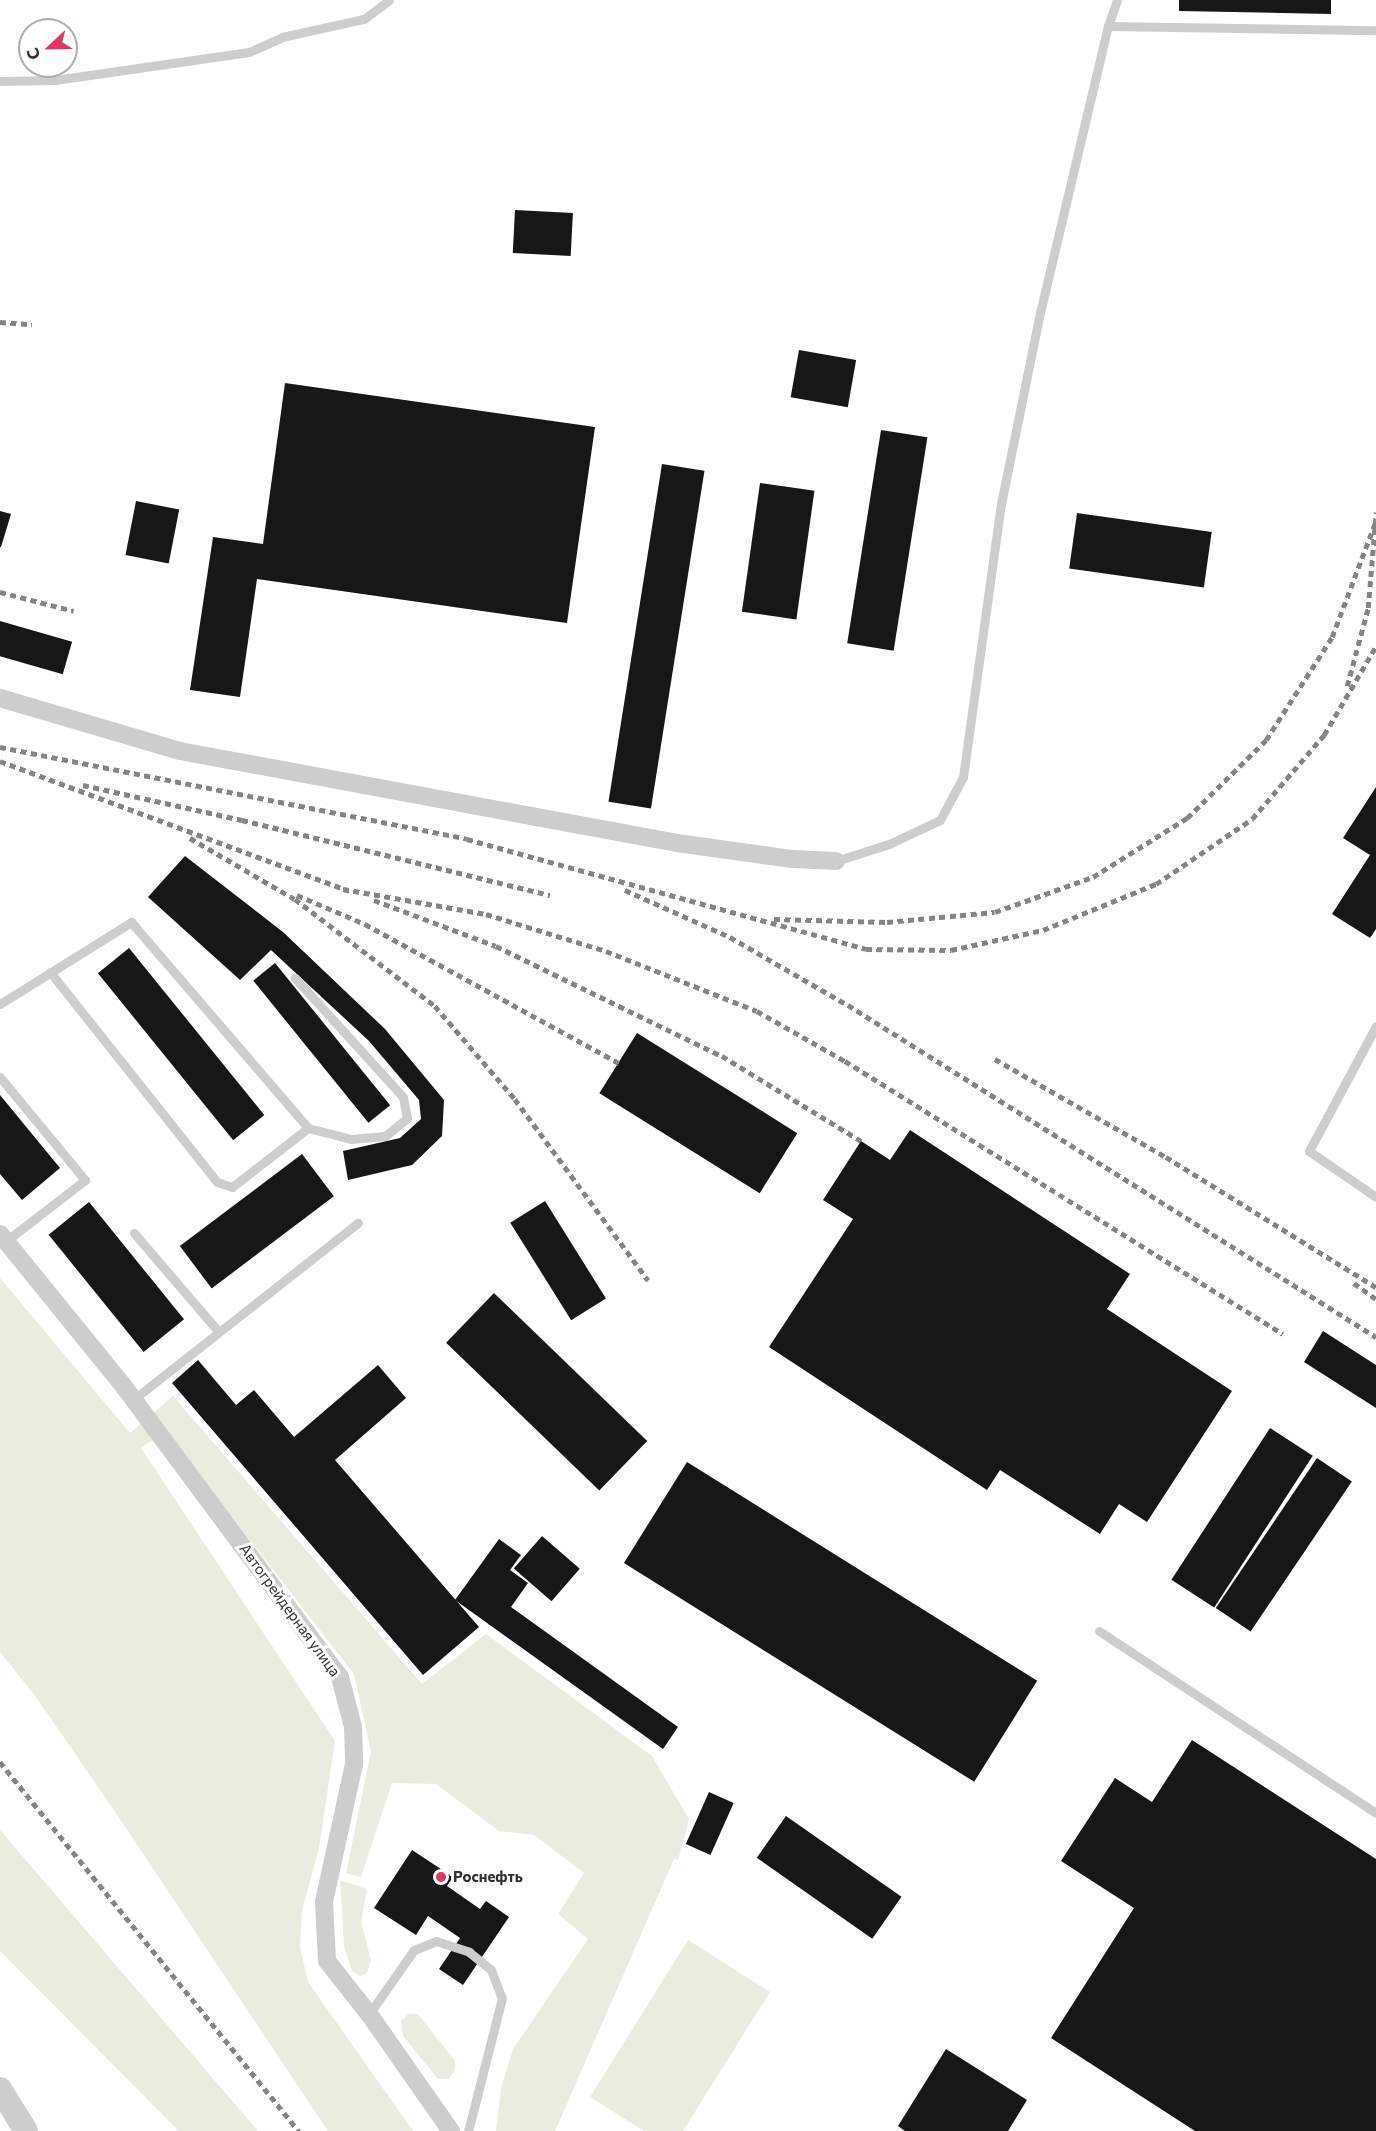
<!DOCTYPE html>
<html>
<head>
<meta charset="utf-8">
<style>
  body { margin:0 }
  #map { position:relative; width:1376px; height:2131px; overflow:hidden; background:#fff; font-family:Commissioner,sans-serif }
  div>[style] { position:absolute }
  [style*='--x'] { left:calc(var(--x)*1px); top:calc(var(--y)*1px); width:calc(var(--w)*1px); rotate:calc(var(--a)*1deg) }
  .green>* { inset:0; background:#e9ecde }
  .building>* { inset:0; background:#171717; transform-origin:0 0 }
  .service>* { height:9px; margin:-4.5px; padding:0 4.5px; transform-origin:4.5px; border-radius:4.5px; background:#cdcdcd }
  .minor>* { height:18px; margin:-9px; padding:0 9px; transform-origin:9px; border-radius:9px; background:#cdcdcd }
  .tertiary>* { height:24px; margin:-12px; padding:0 12px; transform-origin:12px; border-radius:12px; background:#cdcdcd }
  .rail>* { height:4.5px; margin-top:-2.25px; transform-origin:0; background:repeating-linear-gradient(90deg,#858585 0 6px,transparent 0 10.5px) }
  .dots>* { width:16px; height:16px; translate:-50% -50%; box-sizing:border-box; border:3px solid #fff; border-radius:50% }
  span { translate:-50% -50%; white-space:nowrap; text-align:center; line-height:1.15; -webkit-text-stroke:6px #fff; paint-order:stroke }
  .street-label { font-size:15px; color:#303030 }
  .poi-label { font-size:15px; color:#303030; font-weight:700 }
  .left { translate:0 -50%; text-align:left }
  .north { position:absolute; left:18px; top:18px; width:60px; height:60px; box-sizing:border-box; background:#fff; border:2px solid #acacac; border-radius:50%; rotate:248deg; font-size:16px; font-weight:700; line-height:24px; text-align:center; color:#303030 }
  .north::after { content:''; display:block; margin:auto; width:21px; height:27px; background:#e23666; clip-path:polygon(50% 0,100% 100%,50% 72%,0 100%) }
</style>
</head>
<body>
<div id="map">
  <div class="green">
    <i style="clip-path:polygon(0 1278px,130px 1433px,173px 1396px,422px 1684px,486px 1634px,652px 1756px,689px 1819px,678px 1860px,674px 1859px,555px 2131px,496px 2131px,501px 2088px,513px 2049px,588px 1939px,558px 1914px,584px 1873px,534px 1835px,499px 1831px,436px 1784px,392px 1783px,361px 1877px,346px 1873px,371px 1752px,354px 1674px,166px 1432px,141px 1448px,335px 1741px,319px 1848px,302px 1910px,300px 1947px,308px 1982px,413px 2131px,328px 2131px,122px 1822px,36px 1697px,0 1652px)"></i>
    <i style="clip-path:polygon(0 1830px,258px 2131px,179px 2131px,0 1951px)"></i>
    <i style="clip-path:polygon(340px 1880px,367px 1889px,361px 1922px,371px 1960px,367px 1973px,360px 1976px,352px 1971px,344px 1946px)"></i>
    <i style="clip-path:polygon(688px 1940px,770px 1992px,683px 2131px,644px 2131px,590px 2097px)"></i>
    <i style="clip-path:polygon(408px 2014px,418px 2014px,455px 2061px,455px 2070px,449px 2079px,438px 2079px,403px 2036px,401px 2021px)"></i>
  </div>
  <div class="building">
    <i style="clip-path:polygon(1179px 0,1331px 0,1331px 14px,1179px 11px)"></i>
    <i style="left:515px;top:210px;width:58px;height:43px;rotate:3deg"></i>
    <i style="left:799px;top:350px;width:58px;height:48px;rotate:10deg"></i>
    <i style="clip-path:polygon(285px 383px,595px 427px,567px 623px,257px 579px,240px 697px,190px 690px,213px 537px,263px 544px)"></i>
    <i style="left:881px;top:430px;width:47px;height:216px;rotate:9deg"></i>
    <i style="left:662px;top:464px;width:43px;height:342px;rotate:9deg"></i>
    <i style="left:760px;top:483px;width:55px;height:130px;rotate:8deg"></i>
    <i style="left:136px;top:501px;width:44px;height:55px;rotate:11deg"></i>
    <i style="clip-path:polygon(0 511px,11px 514px,1px 547px,0 547px)"></i>
    <i style="left:1077px;top:513px;width:136px;height:56px;rotate:8deg"></i>
    <i style="left:0;top:621px;width:75px;height:34px;rotate:16deg"></i>
    <i style="clip-path:polygon(1376px 787px,1376px 929px,1370px 938px,1332px 914px,1370px 855px,1343px 838px)"></i>
    <i style="clip-path:polygon(185px 856px,283px 932px,385px 1029px,444px 1100px,442px 1136px,412px 1165px,348px 1180px,343px 1151px,400px 1138px,421px 1119px,419px 1100px,369px 1041px,271px 950px,240px 980px,148px 897px)"></i>
    <i style="left:129px;top:948px;width:215px;height:40px;rotate:51deg"></i>
    <i style="left:275px;top:963px;width:183px;height:28px;rotate:51deg"></i>
    <i style="left:637px;top:1033px;width:189px;height:71px;rotate:32deg"></i>
    <i style="clip-path:polygon(0 1095px,60px 1168px,22px 1200px,0 1174px)"></i>
    <i style="clip-path:polygon(910px 1130px,1130px 1274px,1107px 1309px,1232px 1391px,1147px 1522px,1119px 1504px,1100px 1534px,1000px 1470px,987px 1490px,769px 1347px,853px 1219px,823px 1200px,861px 1141px,890px 1160px)"></i>
    <i style="left:302px;top:1154px;width:53px;height:153px;rotate:53deg"></i>
    <i style="left:545px;top:1201px;width:115px;height:41px;rotate:58deg"></i>
    <i style="left:89px;top:1202px;width:151px;height:52px;rotate:51deg"></i>
    <i style="left:494px;top:1293px;width:213px;height:69px;rotate:44deg"></i>
    <i style="clip-path:polygon(1323px 1331px,1376px 1365px,1376px 1408px,1304px 1362px)"></i>
    <i style="clip-path:polygon(198px 1360px,236px 1405px,254px 1390px,294px 1437px,378px 1365px,406px 1398px,335px 1460px,479px 1627px,423px 1675px,172px 1383px)"></i>
    <i style="left:1270px;top:1428px;width:51px;height:181px;rotate:33deg"></i>
    <i style="left:1317px;top:1458px;width:42px;height:181px;rotate:34deg"></i>
    <i style="left:687px;top:1462px;width:413px;height:119px;rotate:32deg"></i>
    <i style="left:542px;top:1536px;width:50px;height:43px;rotate:41deg"></i>
    <i style="clip-path:polygon(499px 1539px,521px 1555px,510px 1570px,528px 1583px,511px 1607px,678px 1727px,663px 1749px,455px 1600px)"></i>
    <i style="clip-path:polygon(1192px 1740px,1376px 1859px,1376px 2131px,1195px 2131px,1051px 2038px,1134px 1908px,1061px 1861px,1115px 1778px,1152px 1802px)"></i>
    <i style="left:709px;top:1792px;width:27px;height:57px;rotate:24deg"></i>
    <i style="left:786px;top:1816px;width:141px;height:51px;rotate:35deg"></i>
    <i style="clip-path:polygon(412px 1850px,453px 1877px,447px 1886px,480px 1909px,486px 1901px,509px 1917px,463px 1985px,439px 1969px,460px 1938px,428px 1916px,416px 1935px,374px 1908px)"></i>
    <i style="clip-path:polygon(946px 2049px,1027px 2100px,1008px 2131px,905px 2131px,898px 2126px)"></i>
  </div>
  <div class="service">
    <i style="--x:1108;--y:26;--w:268;--a:0.9"></i>
    <i style="--x:0;--y:81;--w:55;--a:-1"></i>
    <i style="--x:55;--y:80;--w:196;--a:-8.2"></i>
    <i style="--x:249;--y:52;--w:36;--a:-24"></i>
    <i style="--x:282;--y:37;--w:84;--a:-12.4"></i>
    <i style="--x:364;--y:19;--w:31;--a:-37"></i>
    <i style="--x:836;--y:861;--w:56;--a:-17.8"></i>
    <i style="--x:889;--y:844;--w:56;--a:-25.2"></i>
    <i style="--x:940;--y:820;--w:49;--a:-61.9"></i>
    <i style="--x:963;--y:777;--w:276;--a:-82.1"></i>
    <i style="--x:1001;--y:504;--w:195;--a:-78.5"></i>
    <i style="--x:1040;--y:313;--w:295;--a:-76.7"></i>
    <i style="--x:1108;--y:26;--w:28;--a:-71"></i>
    <i style="--x:50;--y:972;--w:268;--a:51.5"></i>
    <i style="--x:217;--y:1182;--w:16;--a:18"></i>
    <i style="--x:232;--y:1187;--w:96;--a:-37.8"></i>
    <i style="--x:0;--y:1004;--w:155;--a:-32"></i>
    <i style="--x:131;--y:922;--w:272;--a:49.3"></i>
    <i style="--x:308;--y:1128;--w:44;--a:14.3"></i>
    <i style="--x:351;--y:1139;--w:34;--a:-5"></i>
    <i style="--x:385;--y:1136;--w:28;--a:-39"></i>
    <i style="--x:407;--y:1118;--w:21;--a:-101"></i>
    <i style="--x:403;--y:1097;--w:161;--a:-132.2"></i>
    <i style="--x:1376;--y:1026;--w:142;--a:118.2"></i>
    <i style="--x:1309;--y:1151;--w:81;--a:34.5"></i>
    <i style="--x:0;--y:1077;--w:134;--a:50.5"></i>
    <i style="--x:85;--y:1180;--w:100;--a:142.3"></i>
    <i style="--x:134;--y:1233;--w:130;--a:49.4"></i>
    <i style="--x:134;--y:1399;--w:285;--a:-38.2"></i>
    <i style="--x:1099;--y:1631;--w:331;--a:33.3"></i>
    <i style="--x:369;--y:2014;--w:78;--a:-54.9"></i>
    <i style="--x:414;--y:1950;--w:24;--a:-22"></i>
    <i style="--x:436;--y:1941;--w:35;--a:18"></i>
    <i style="--x:469;--y:1952;--w:28;--a:39"></i>
    <i style="--x:491;--y:1970;--w:30;--a:69"></i>
    <i style="--x:502;--y:1998;--w:137;--a:104.3"></i>
  </div>
  <div class="minor">
    <i style="--x:0;--y:698;--w:188;--a:16.4"></i>
    <i style="--x:180;--y:751;--w:505;--a:10.49"></i>
    <i style="--x:677;--y:843;--w:117;--a:7.9"></i>
    <i style="--x:793;--y:859;--w:43;--a:2.7"></i>
    <i style="--x:0;--y:1234;--w:198;--a:50.9"></i>
    <i style="--x:125;--y:1388;--w:360;--a:53.4"></i>
    <i style="--x:340;--y:1677;--w:52;--a:75.4"></i>
    <i style="--x:353;--y:1727;--w:37;--a:88"></i>
    <i style="--x:354;--y:1764;--w:141;--a:102.3"></i>
    <i style="--x:324;--y:1902;--w:59;--a:87.1"></i>
    <i style="--x:327;--y:1961;--w:68;--a:51.6"></i>
    <i style="--x:369;--y:2014;--w:143;--a:55"></i>
  </div>
  <div class="tertiary">
    <i style="--x:0;--y:2089;--w:49;--a:58.2"></i>
  </div>
  <div class="rail">
    <i style="--x:0;--y:322;--w:32;--a:4"></i>
    <i style="--x:0;--y:592;--w:76;--a:14.4"></i>
    <i style="--x:1347;--y:686;--w:81;--a:-74.9"></i>
    <i style="--x:1368;--y:608;--w:96;--a:-85.2"></i>
    <i style="--x:0;--y:747;--w:476;--a:11.1"></i>
    <i style="--x:467;--y:839;--w:414;--a:15.4"></i>
    <i style="--x:866;--y:949;--w:85;--a:0.7"></i>
    <i style="--x:951;--y:950;--w:94;--a:-12.3"></i>
    <i style="--x:1043;--y:930;--w:122;--a:-22.2"></i>
    <i style="--x:1156;--y:884;--w:116;--a:-34.1"></i>
    <i style="--x:1252;--y:819;--w:111;--a:-49.4"></i>
    <i style="--x:1324;--y:735;--w:103;--a:-59.7"></i>
    <i style="--x:0;--y:761;--w:372;--a:20.4"></i>
    <i style="--x:83;--y:785;--w:163;--a:12.4"></i>
    <i style="--x:242;--y:820;--w:317;--a:13.7"></i>
    <i style="--x:190;--y:838;--w:121;--a:30.2"></i>
    <i style="--x:295;--y:899;--w:176;--a:37.4"></i>
    <i style="--x:435;--y:1006;--w:123;--a:49.3"></i>
    <i style="--x:515;--y:1099;--w:225;--a:53.7"></i>
    <i style="--x:343;--y:889;--w:145;--a:9.9"></i>
    <i style="--x:486;--y:914;--w:126;--a:17.1"></i>
    <i style="--x:606;--y:951;--w:162;--a:21.7"></i>
    <i style="--x:757;--y:1011;--w:101;--a:29.6"></i>
    <i style="--x:845;--y:1061;--w:516;--a:31.93"></i>
    <i style="--x:625;--y:890;--w:115;--a:24.1"></i>
    <i style="--x:730;--y:937;--w:136;--a:30"></i>
    <i style="--x:848;--y:1005;--w:624;--a:32.16"></i>
    <i style="--x:297;--y:895;--w:74;--a:23.1"></i>
    <i style="--x:365;--y:924;--w:290;--a:28.7"></i>
    <i style="--x:374;--y:900;--w:130;--a:20.7"></i>
    <i style="--x:496;--y:946;--w:251;--a:26"></i>
    <i style="--x:722;--y:1056;--w:163;--a:31.4"></i>
    <i style="--x:774;--y:919;--w:113;--a:1.5"></i>
    <i style="--x:887;--y:922;--w:108;--a:-5.3"></i>
    <i style="--x:995;--y:912;--w:104;--a:-19.7"></i>
    <i style="--x:1093;--y:877;--w:111;--a:-32.1"></i>
    <i style="--x:1187;--y:818;--w:111;--a:-44.6"></i>
    <i style="--x:1266;--y:740;--w:122;--a:-57.3"></i>
    <i style="--x:1332;--y:637;--w:122;--a:-69.3"></i>
    <i style="--x:995;--y:1059;--w:197;--a:29.8"></i>
    <i style="--x:1166;--y:1157;--w:247;--a:31.8"></i>
    <i style="--x:1354;--y:1283;--w:27;--a:36"></i>
    <i style="--x:0;--y:1762;--w:475;--a:51"></i>
  </div>
  <div class="dots">
    <i style="left:441px;top:1877px;background:#e23666"></i>
  </div>
  <div class="street-label">
    <span style="left:290px;top:1610px;rotate:54deg">Автогрейдерная улица</span>
  </div>
  <div class="poi-label">
    <span class="left" style="left:453px;top:1877px">Роснефть</span>
  </div>
  <div class="north">С</div>
</div>
</body>
</html>
